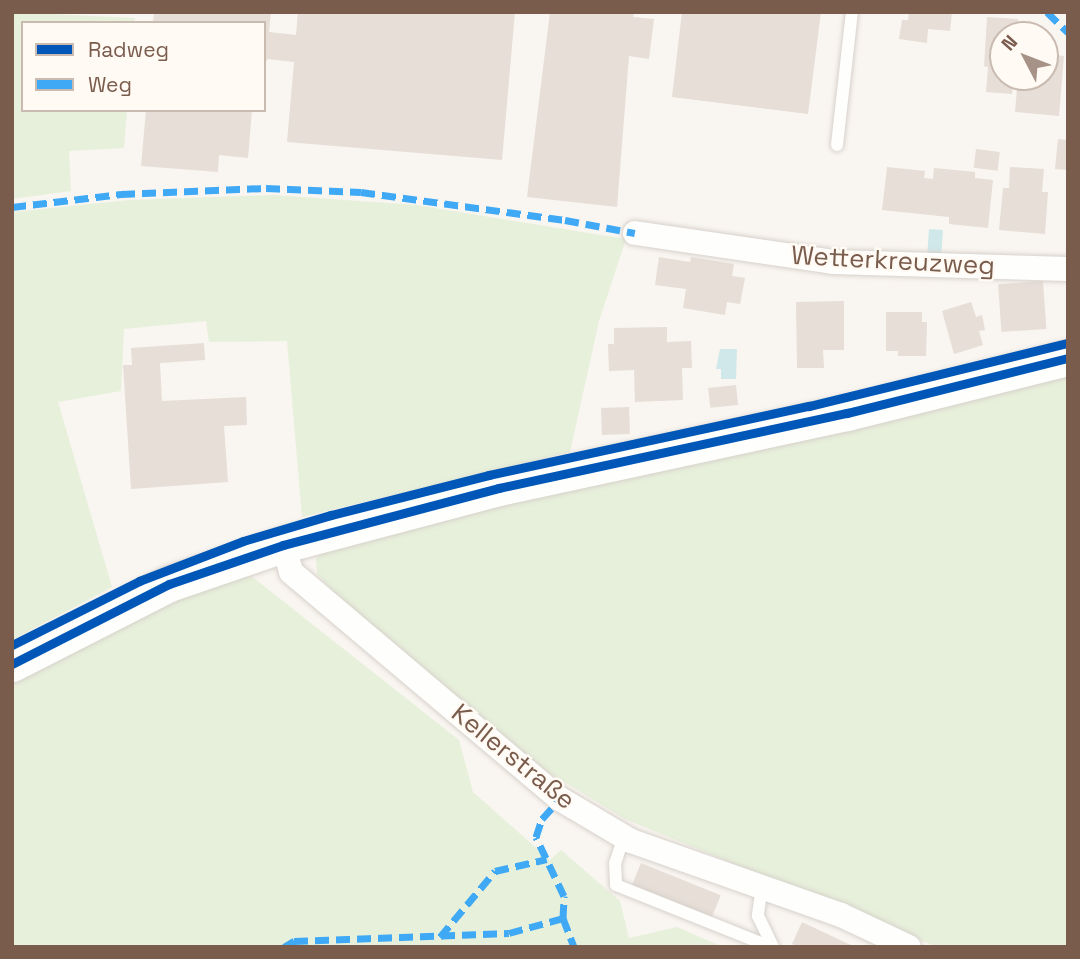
<!DOCTYPE html>
<html>
<head>
<meta charset="utf-8">
<style>
  body { margin:0 }
  #map { position:relative; width:1080px; height:959px; overflow:hidden; background:#f9f5f0; font-family:"Space Grotesk",sans-serif }
  div>[style] { position:absolute }
  [style*='--x'] { left:calc(var(--x)*1px); top:calc(var(--y)*1px); width:calc(var(--w)*1px); rotate:calc(var(--a)*1deg) }
  .green>* { inset:0; background:#e7f0db }
  .water>* { inset:0; background:#d0e8ea; transform-origin:0 0 }
  .building>* { inset:0; background:#e6ded7; transform-origin:0 0 }
  .roads { filter:drop-shadow(0 0 2px #d7d1cb) drop-shadow(0 0 2px #d7d1cb) }
  .lane>* { height:12px; margin:-6px; padding:0 6px; transform-origin:6px; border-radius:6px; background:#fefefd }
  .street>* { height:24px; margin:-12px; padding:0 12px; transform-origin:12px; border-radius:12px; background:#fefefd }
  .secondary>* { height:35px; margin:-17.5px; padding:0 17.5px; transform-origin:17.5px; border-radius:17.5px; background:#fefefd }
  .quiet>* { height:7px; margin-top:-3.5px; transform-origin:0; background:repeating-linear-gradient(90deg,#3fa9f5 0 14px,transparent 0 21px) }
  .cycleway>* { height:9px; margin:-4.5px; padding:0 4.5px; transform-origin:4.5px; border-radius:4.5px; background:#0057b8 }
  span { translate:-50% -50%; white-space:nowrap; text-align:center; line-height:1.15; -webkit-text-stroke:5px #fffaf3; paint-order:stroke }
  .street-label { font-size:26px; color:#7a5c4d }
  .frame { position:absolute; inset:0; border:14px solid #7a5c4d; pointer-events:none }
  .legend { position:absolute; left:21px; top:21px; width:245px; height:91px; box-sizing:border-box; background:#fffaf3; border:2px solid #cabbb1; margin:0; padding:9px 12px; list-style:none; font-size:21px; color:#7a5c4d }
  .legend li { display:flex; align-items:center; gap:14px; height:35px }
  .legend b { width:35px; border:2px solid #cabbb1 }
  .north { position:absolute; left:989px; top:21px; width:70px; height:70px; box-sizing:border-box; background:#fffaf3; border:2px solid #cabbb1; border-radius:50%; rotate:312deg; font-size:19px; font-weight:700; line-height:28px; text-align:center; color:#7a5c4d }
  .north::after { content:''; display:block; margin:auto; width:24px; height:32px; background:#a69286; clip-path:polygon(50% 0,100% 100%,50% 72%,0 100%) }
</style>
</head>
<body>
<div id="map">
  <div class="green">
    <i style="clip-path:polygon(12px 12px,135px 18px,134px 23px,23px 23px,23px 110px,127px 110px,124px 148px,69px 151px,71px 191px,12px 199px)"></i>
    <i style="clip-path:polygon(274px 195px,416px 205px,626px 239px,599px 321px,570px 452px,302px 517px,287px 341px,209px 342px,206px 321px,124px 329px,121px 391px,58px 402px,112px 587px,12px 640px,12px 212px,129px 200px)"></i>
    <i style="clip-path:polygon(1068px 371px,1068px 947px,937px 947px,625px 819px,548px 772px,349px 608px,317px 574px,316px 559px,324px 548px,356px 538px)"></i>
    <i style="clip-path:polygon(246px 572px,459px 740px,473px 792px,550px 860px,561px 850px,620px 901px,629px 938px,677px 927px,723px 947px,12px 947px,12px 682px,173px 597px)"></i>
  </div>
  <div class="water">
    <i style="left:929px;top:229px;width:14px;height:24px;rotate:4deg"></i>
    <i style="clip-path:polygon(720px 349px,737px 349px,736px 379px,721px 379px,721px 369px,716px 369px)"></i>
  </div>
  <div class="building">
    <i style="clip-path:polygon(154px 12px,271px 12px,269px 32px,296px 35px,298px 12px,515px 12px,502px 160px,287px 142px,294px 62px,267px 59px,264px 70px,264px 23px,153px 23px)"></i>
    <i style="clip-path:polygon(550px 12px,634px 12px,633px 17px,654px 19px,649px 59px,629px 56px,617px 207px,527px 197px)"></i>
    <i style="clip-path:polygon(682px 12px,821px 12px,808px 114px,672px 97px)"></i>
    <i style="clip-path:polygon(909px 12px,952px 12px,950px 31px,928px 29px,927px 43px,899px 39px,902px 20px,908px 20px)"></i>
    <i style="clip-path:polygon(987px 17px,1018px 19px,1017px 35px,1003px 35px,1003px 77px,1014px 77px,1012px 94px,986px 92px,988px 67px,984px 66px)"></i>
    <i style="clip-path:polygon(1045px 54px,1064px 56px,1059px 116px,1015px 112px,1018px 77px,1045px 77px)"></i>
    <i style="clip-path:polygon(146px 110px,252px 110px,248px 158px,219px 155px,218px 172px,141px 166px)"></i>
    <i style="clip-path:polygon(1058px 139px,1068px 140px,1068px 170px,1055px 169px)"></i>
    <i style="left:976px;top:149px;width:24px;height:19px;rotate:7deg"></i>
    <i style="clip-path:polygon(887px 167px,925px 171px,924px 178px,933px 179px,934px 168px,975px 172px,975px 178px,993px 180px,988px 228px,949px 224px,949px 217px,882px 210px)"></i>
    <i style="clip-path:polygon(1010px 167px,1044px 169px,1042px 192px,1048px 192px,1045px 234px,999px 230px,1003px 188px,1009px 188px)"></i>
    <i style="clip-path:polygon(659px 257px,690px 262px,691px 257px,734px 264px,732px 276px,745px 278px,740px 304px,727px 302px,725px 315px,683px 308px,686px 289px,655px 285px)"></i>
    <i style="left:1043px;top:281px;width:48px;height:45px;rotate:86deg"></i>
    <i style="clip-path:polygon(844px 301px,844px 350px,823px 350px,824px 368px,797px 368px,796px 302px)"></i>
    <i style="clip-path:polygon(971px 302px,976px 317px,982px 315px,985px 330px,979px 331px,983px 345px,954px 354px,942px 311px)"></i>
    <i style="clip-path:polygon(886px 312px,922px 312px,922px 322px,927px 322px,926px 356px,898px 356px,898px 351px,886px 351px)"></i>
    <i style="clip-path:polygon(667px 327px,667px 342px,691px 341px,692px 368px,682px 368px,683px 400px,635px 402px,634px 370px,609px 371px,608px 344px,614px 344px,614px 328px)"></i>
    <i style="clip-path:polygon(204px 343px,205px 360px,160px 363px,162px 401px,246px 397px,247px 425px,224px 426px,228px 482px,131px 489px,123px 365px,132px 365px,131px 348px)"></i>
    <i style="left:736px;top:385px;width:20px;height:28px;rotate:84deg"></i>
    <i style="left:629px;top:407px;width:27px;height:28px;rotate:88deg"></i>
    <i style="left:641px;top:863px;width:86px;height:24px;rotate:22deg"></i>
    <i style="clip-path:polygon(802px 922px,855px 947px,799px 947px,792px 944px)"></i>
  </div>
  <div class="roads">
    <div class="lane">
      <i style="--x:837;--y:145;--w:134;--a:-83.6"></i>
      <i style="--x:624;--y:836;--w:28;--a:108"></i>
      <i style="--x:615;--y:863;--w:22;--a:87"></i>
      <i style="--x:616;--y:885;--w:167;--a:21.8"></i>
      <i style="--x:762;--y:886;--w:30;--a:98"></i>
      <i style="--x:758;--y:916;--w:34;--a:64"></i>
    </div>
    <div class="street">
      <i style="--x:635;--y:233;--w:200;--a:8.3"></i>
      <i style="--x:833;--y:262;--w:235;--a:1.7"></i>
      <i style="--x:283;--y:545;--w:28;--a:73"></i>
      <i style="--x:291;--y:572;--w:352;--a:40.2"></i>
      <i style="--x:560;--y:799;--w:82;--a:30.6"></i>
      <i style="--x:631;--y:841;--w:223;--a:19.4"></i>
      <i style="--x:841;--y:915;--w:75;--a:25.2"></i>
    </div>
    <div class="secondary">
      <i style="--x:12;--y:664;--w:176;--a:-27"></i>
      <i style="--x:169;--y:584;--w:120;--a:-18.9"></i>
      <i style="--x:283;--y:545;--w:223;--a:-14.8"></i>
      <i style="--x:499;--y:488;--w:356;--a:-12.2"></i>
      <i style="--x:847;--y:413;--w:228;--a:-14"></i>
    </div>
  </div>
  <div class="quiet">
    <i style="--x:1047;--y:12;--w:29;--a:44"></i>
    <i style="--x:12;--y:207;--w:110;--a:-6.8"></i>
    <i style="--x:121;--y:194;--w:145;--a:-2.4"></i>
    <i style="--x:266;--y:188;--w:95;--a:2.4"></i>
    <i style="--x:361;--y:192;--w:206;--a:7.8"></i>
    <i style="--x:565;--y:220;--w:71;--a:10.5"></i>
    <i style="--x:563;--y:918;--w:31;--a:69"></i>
    <i style="--x:440;--y:937;--w:86;--a:-50.2"></i>
    <i style="--x:495;--y:871;--w:53;--a:-13"></i>
    <i style="--x:284;--y:947;--w:12;--a:-31"></i>
    <i style="--x:294;--y:941;--w:215;--a:-2.1"></i>
    <i style="--x:509;--y:933;--w:56;--a:-15.5"></i>
    <i style="--x:563;--y:918;--w:22;--a:-87"></i>
    <i style="--x:564;--y:896;--w:65;--a:-115.4"></i>
    <i style="--x:536;--y:837;--w:19;--a:-72"></i>
    <i style="--x:542;--y:819;--w:27;--a:-48"></i>
  </div>
  <div class="cycleway">
    <i style="--x:12;--y:645;--w:142;--a:-26.7"></i>
    <i style="--x:139;--y:581;--w:111;--a:-21"></i>
    <i style="--x:243;--y:541;--w:92;--a:-16.5"></i>
    <i style="--x:331;--y:515;--w:163;--a:-14.2"></i>
    <i style="--x:489;--y:475;--w:327;--a:-12.2"></i>
    <i style="--x:809;--y:406;--w:267;--a:-13.7"></i>
    <i style="--x:12;--y:664;--w:176;--a:-27"></i>
    <i style="--x:169;--y:584;--w:120;--a:-18.9"></i>
    <i style="--x:283;--y:545;--w:223;--a:-14.8"></i>
    <i style="--x:499;--y:488;--w:356;--a:-12.2"></i>
    <i style="--x:847;--y:413;--w:228;--a:-14"></i>
  </div>
  <div class="street-label">
    <span style="left:893px;top:261px;rotate:3deg">Wetterkreuzweg</span>
    <span style="left:513px;top:757px;rotate:39deg">Kellerstraße</span>
  </div>
  <div class="frame"></div>
  <ul class="legend">
  <li><b style="height:9px;background:#0057b8"></b>Radweg</li>
  <li><b style="height:9px;background:#3fa9f5"></b>Weg</li>
  </ul>
  <div class="north">N</div>
</div>
</body>
</html>
